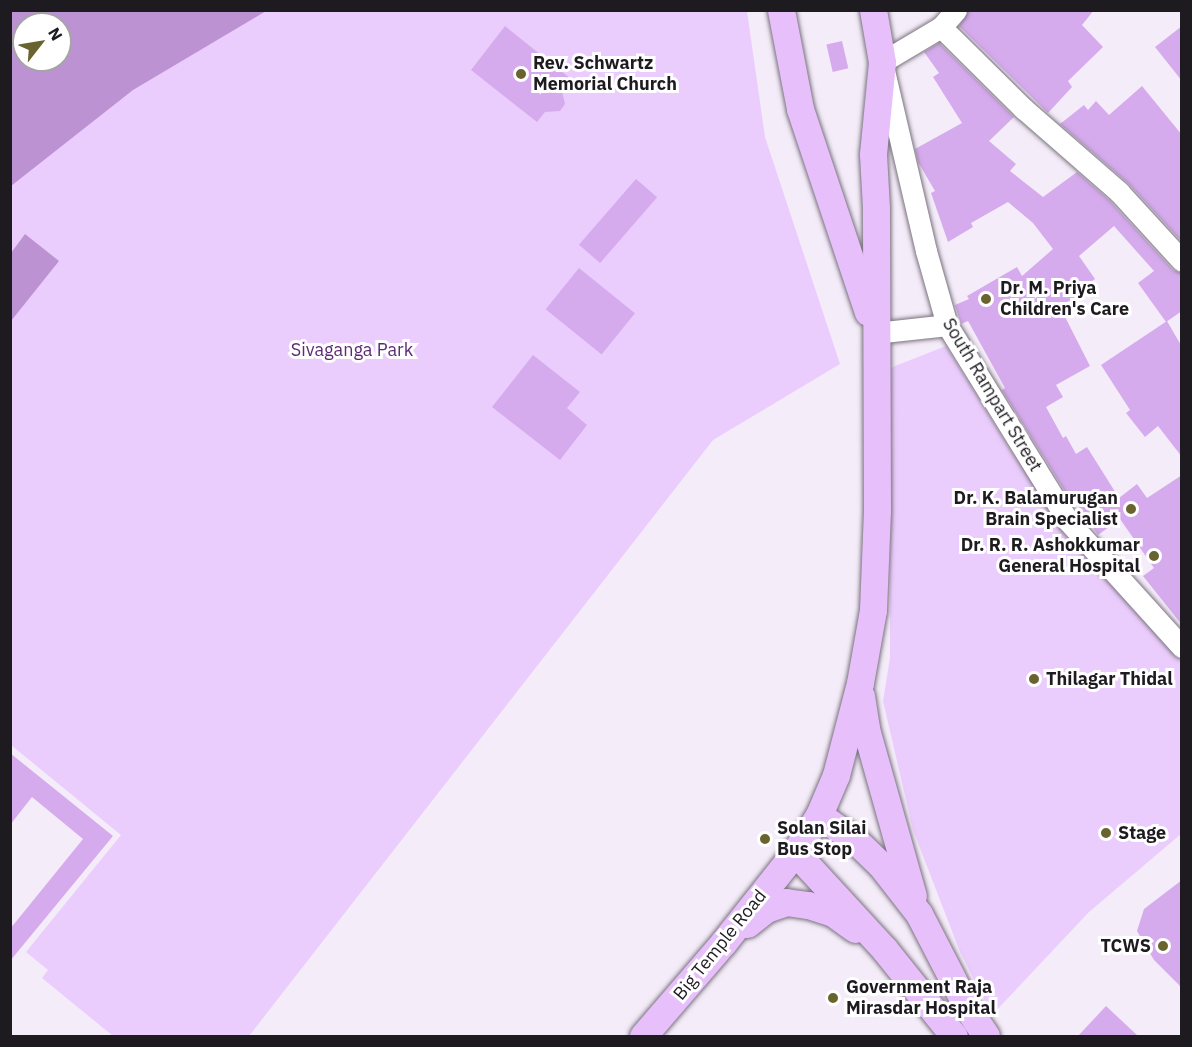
<!DOCTYPE html>
<html>
<head>
<meta charset="utf-8">
<style>
  body { margin:0 }
  #map { position:relative; width:1192px; height:1047px; overflow:hidden; background:#f4ecf9; font-family:"IBM Plex Sans",sans-serif }
  div>[style] { position:absolute }
  [style*='--x'] { left:calc(var(--x)*1px); top:calc(var(--y)*1px); width:calc(var(--w)*1px); rotate:calc(var(--a)*1deg) }
  .green>* { inset:0; background:#ebcdfd }
  .water>* { inset:0; background:#bc92d3 }
  .building>* { inset:0; background:#d6abee; transform-origin:0 0 }
  .roads { filter:drop-shadow(0 0 2px #7a737e) drop-shadow(0 0 2px #7a737e) }
  .minor>* { height:21px; margin:-10.5px; padding:0 10.5px; transform-origin:10.5px; border-radius:10.5px; background:#fff }
  .major>* { height:27px; margin:-13.5px; padding:0 13.5px; transform-origin:13.5px; border-radius:13.5px; background:#e6bffb }
  .dots>* { width:16px; height:16px; translate:-50% -50%; box-sizing:border-box; border:3px solid #fff; border-radius:50% }
  span { translate:-50% -50%; white-space:nowrap; text-align:center; line-height:1.15; -webkit-text-stroke:6px #fff; paint-order:stroke }
  .poi-label { font-size:18px; color:#1e1b20; font-weight:700 }
  .left { translate:0 -50%; text-align:left }
  .right { translate:-100% -50%; text-align:right }
  .park-label { font-size:18px; color:#5d2976 }
  .street-label { font-size:18px; color:#1e1b20 }
  .frame { position:absolute; inset:0; border:12px solid #1e1b20; pointer-events:none }
  .north { position:absolute; left:12px; top:12px; width:60px; height:60px; box-sizing:border-box; background:#fff; border:2px solid #a5a4a6; border-radius:50%; rotate:59deg; font-size:16px; font-weight:700; line-height:24px; text-align:center; color:#1e1b20 }
  .north::after { content:''; display:block; margin:auto; width:21px; height:27px; background:#68632f; clip-path:polygon(50% 0,100% 100%,50% 72%,0 100%) }
</style>
</head>
<body>
<div id="map">
  <div class="green">
    <i style="clip-path:polygon(evenodd,10px 11px,747px 11px,765px 137px,840px 364px,713px 440px,249px 1036px,113px 1036px,42px 978px,48px 970px,26px 952px,121px 835px,11px 745px,10px 11px,24px 24px,60px 24px,60px 60px,24px 60px,24px 24px)"></i>
    <i style="clip-path:polygon(946px 346px,1011px 451px,1070px 536px,1181px 654px,1181px 834px,1089px 912px,992px 1015px,960px 952px,913px 830px,883px 701px,890px 658px,890px 368px)"></i>
  </div>
  <div class="water">
    <i style="clip-path:polygon(evenodd,11px 10px,266px 10px,266px 11px,133px 90px,11px 186px,11px 10px,24px 24px,60px 24px,60px 60px,24px 60px,24px 24px)"></i>
    <i style="clip-path:polygon(25px 234px,59px 261px,11px 321px,11px 253px)"></i>
  </div>
  <div class="building">
    <i style="clip-path:polygon(968px 10px,1094px 10px,1082px 25px,1103px 47px,1068px 81px,1072px 87px,1048px 113px,959px 26px)"></i>
    <i style="clip-path:polygon(505px 26px,571px 79px,562px 91px,565px 104px,560px 111px,545px 112px,537px 122px,471px 70px)"></i>
    <i style="clip-path:polygon(1182px 26px,1182px 81px,1155px 47px)"></i>
    <i style="left:842px;top:41px;width:28px;height:16px;rotate:77deg"></i>
    <i style="clip-path:polygon(939px 43px,1014px 117px,989px 141px,1016px 164px,1010px 171px,1043px 197px,1077px 172px,1110px 201px,1173px 270px,1182px 273px,1182px 311px,1166px 322px,1138px 283px,1154px 271px,1114px 226px,1079px 256px,1095px 279px,1080px 290px,1082px 292px,1060px 307px,1090px 366px,1056px 385px,1063px 397px,1046px 407px,1063px 438px,1066px 436px,1076px 454px,1087px 447px,1119px 498px,1137px 484px,1147px 498px,1182px 475px,1182px 625px,1143px 576px,1154px 568px,1120px 519px,1098px 535px,1068px 491px,1066px 493px,1002px 390px,1005px 388px,968px 321px,961px 324px,955px 305px,969px 299px,967px 296px,1017px 267px,1022px 276px,1053px 249px,1033px 223px,1008px 202px,971px 223px,973px 227px,948px 242px,931px 193px,935px 191px,918px 162px,915px 149px,962px 123px,933px 77px,939px 73px,924px 52px)"></i>
    <i style="clip-path:polygon(1142px 86px,1182px 135px,1182px 242px,1128px 183px,1060px 124px,1084px 105px,1088px 110px,1096px 101px,1109px 115px)"></i>
    <i style="left:636px;top:179px;width:28px;height:87px;rotate:41deg"></i>
    <i style="left:579px;top:268px;width:72px;height:53px;rotate:39deg"></i>
    <i style="clip-path:polygon(1167px 321px,1182px 347px,1182px 457px,1158px 426px,1145px 437px,1126px 413px,1130px 410px,1101px 365px)"></i>
    <i style="clip-path:polygon(533px 355px,580px 392px,567px 408px,587px 425px,560px 460px,492px 407px)"></i>
    <i style="clip-path:polygon(10px 753px,113px 836px,10px 961px,10px 929px,83px 839px,32px 797px,10px 825px)"></i>
    <i style="clip-path:polygon(1182px 880px,1182px 988px,1154px 960px,1137px 931px,1144px 909px)"></i>
    <i style="clip-path:polygon(1106px 1006px,1138px 1036px,1078px 1036px)"></i>
  </div>
  <div class="roads">
    <div class="minor">
      <i style="--x:956;--y:10;--w:23;--a:131"></i>
      <i style="--x:941;--y:27;--w:69;--a:149.3"></i>
      <i style="--x:882;--y:62;--w:194;--a:76.9"></i>
      <i style="--x:926;--y:251;--w:77;--a:74.2"></i>
      <i style="--x:947;--y:325;--w:230;--a:58.3"></i>
      <i style="--x:1068;--y:521;--w:170;--a:47.9"></i>
      <i style="--x:941;--y:27;--w:117;--a:44.7"></i>
      <i style="--x:1024;--y:109;--w:126;--a:41.1"></i>
      <i style="--x:1119;--y:192;--w:93;--a:47.6"></i>
      <i style="--x:875;--y:333;--w:72;--a:-6.3"></i>
    </div>
    <div class="major">
      <i style="--x:781;--y:10;--w:101;--a:79.1"></i>
      <i style="--x:800;--y:109;--w:214;--a:71.5"></i>
      <i style="--x:861;--y:696;--w:33;--a:81"></i>
      <i style="--x:866;--y:729;--w:173;--a:74.3"></i>
      <i style="--x:819;--y:815;--w:45;--a:35.1"></i>
      <i style="--x:856;--y:841;--w:33;--a:44"></i>
      <i style="--x:880;--y:864;--w:63;--a:52"></i>
      <i style="--x:919;--y:914;--w:107;--a:62.7"></i>
      <i style="--x:968;--y:1009;--w:32;--a:56"></i>
      <i style="--x:795;--y:852;--w:133;--a:47.4"></i>
      <i style="--x:885;--y:950;--w:110;--a:51.3"></i>
      <i style="--x:747;--y:924;--w:24;--a:-38"></i>
      <i style="--x:766;--y:909;--w:21;--a:-19"></i>
      <i style="--x:786;--y:902;--w:22;--a:8"></i>
      <i style="--x:808;--y:905;--w:26;--a:18"></i>
      <i style="--x:833;--y:913;--w:27;--a:36"></i>
      <i style="--x:643;--y:1036;--w:123;--a:-49.3"></i>
      <i style="--x:723;--y:943;--w:116;--a:-51.6"></i>
      <i style="--x:795;--y:852;--w:44;--a:-57"></i>
      <i style="--x:819;--y:815;--w:43;--a:-67"></i>
      <i style="--x:836;--y:775;--w:95;--a:-75.4"></i>
      <i style="--x:860;--y:683;--w:74;--a:-79.9"></i>
      <i style="--x:873;--y:610;--w:99;--a:-87.7"></i>
      <i style="--x:877;--y:511;--w:303;--a:-90.2"></i>
      <i style="--x:876;--y:208;--w:54;--a:-93.2"></i>
      <i style="--x:873;--y:154;--w:92;--a:-84.4"></i>
      <i style="--x:882;--y:62;--w:53;--a:-99.8"></i>
    </div>
  </div>
  <div class="dots">
    <i style="left:521px;top:74px;background:#68632f"></i>
    <i style="left:986px;top:299px;background:#68632f"></i>
    <i style="left:1131px;top:509px;background:#68632f"></i>
    <i style="left:1154px;top:556px;background:#68632f"></i>
    <i style="left:1034px;top:679px;background:#68632f"></i>
    <i style="left:1106px;top:833px;background:#68632f"></i>
    <i style="left:765px;top:839px;background:#68632f"></i>
    <i style="left:1163px;top:946px;background:#68632f"></i>
    <i style="left:833px;top:998px;background:#68632f"></i>
  </div>
  <div class="poi-label">
    <span class="left" style="left:533px;top:74px">Rev. Schwartz<br>Memorial Church</span>
    <span class="left" style="left:1000px;top:299px">Dr. M. Priya<br>Children's Care</span>
    <span class="right" style="left:1118px;top:509px">Dr. K. Balamurugan<br>Brain Specialist</span>
    <span class="right" style="left:1140px;top:556px">Dr. R. R. Ashokkumar<br>General Hospital</span>
    <span class="left" style="left:1046px;top:679px">Thilagar Thidal</span>
    <span class="left" style="left:777px;top:839px">Solan Silai<br>Bus Stop</span>
    <span class="left" style="left:1118px;top:833px">Stage</span>
    <span class="right" style="left:1151px;top:946px">TCWS</span>
    <span class="left" style="left:846px;top:998px">Government Raja<br>Mirasdar Hospital</span>
  </div>
  <div class="park-label">
    <span style="left:352px;top:350px">Sivaganga Park</span>
  </div>
  <div class="street-label">
    <span style="left:992px;top:395px;rotate:59deg">South Rampart Street</span>
    <span style="left:720px;top:945px;rotate:-51deg">Big Temple Road</span>
  </div>
  <div class="frame"></div>
  <div class="north">N</div>
</div>
</body>
</html>
